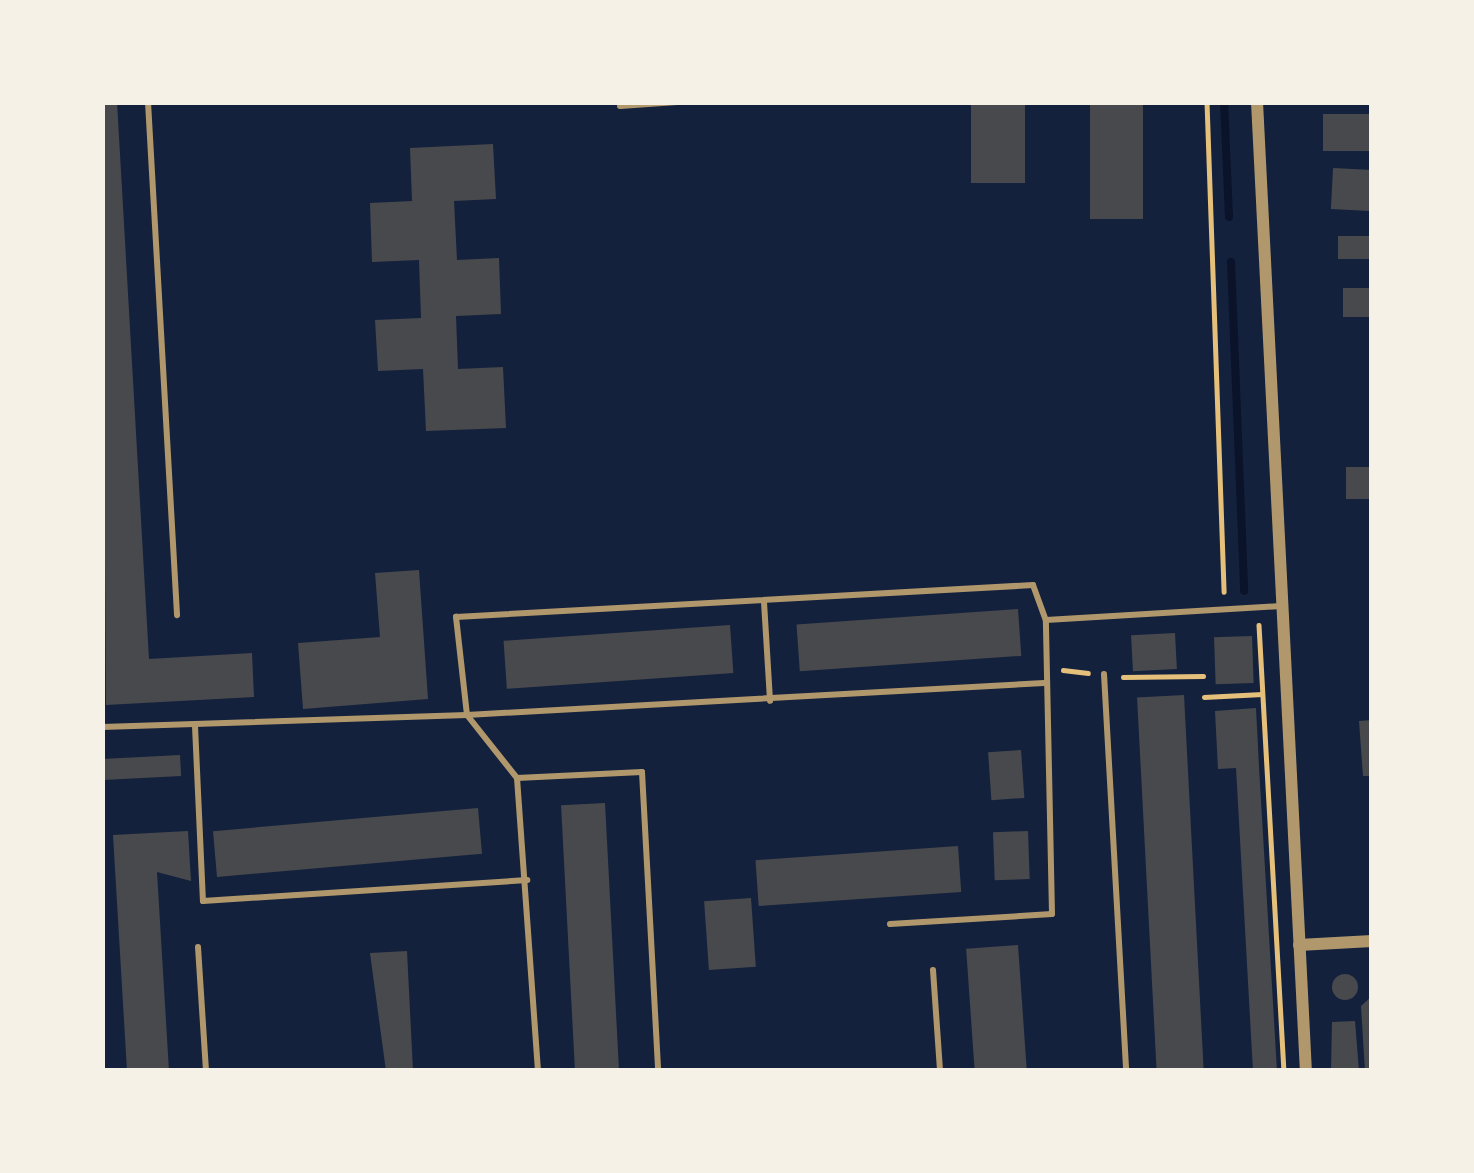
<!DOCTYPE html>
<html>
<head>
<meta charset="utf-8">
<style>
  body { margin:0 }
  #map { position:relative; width:1474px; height:1173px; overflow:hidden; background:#14213d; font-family:"Noto Serif",serif }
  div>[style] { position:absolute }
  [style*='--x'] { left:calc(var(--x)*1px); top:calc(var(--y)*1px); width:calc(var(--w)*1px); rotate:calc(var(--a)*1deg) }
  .stream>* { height:8px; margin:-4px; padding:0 4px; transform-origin:4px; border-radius:4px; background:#0b132b }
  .building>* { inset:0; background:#48494c; transform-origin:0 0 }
  .round { border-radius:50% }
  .path>* { height:4.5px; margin:-2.25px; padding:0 2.25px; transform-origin:2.25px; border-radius:2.25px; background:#e5c07b }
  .service>* { height:6px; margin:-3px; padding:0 3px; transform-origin:3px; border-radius:3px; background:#b1986c }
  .minor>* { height:12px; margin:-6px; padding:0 6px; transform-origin:6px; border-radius:6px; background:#b1986c }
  span { translate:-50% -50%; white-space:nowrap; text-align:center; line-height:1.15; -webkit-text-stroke:12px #f6f1e7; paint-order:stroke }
  .frame { position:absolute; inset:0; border:105px solid #f6f1e7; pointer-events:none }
</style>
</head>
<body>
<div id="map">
  <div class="stream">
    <i style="--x:1224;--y:102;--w:115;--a:87.5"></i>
    <i style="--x:1231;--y:262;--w:329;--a:87.7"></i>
  </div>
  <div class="building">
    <i style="clip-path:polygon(102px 102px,117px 102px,149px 659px,252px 653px,254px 697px,106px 705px)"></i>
    <i style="left:971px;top:102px;width:54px;height:81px"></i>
    <i style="left:1090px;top:102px;width:53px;height:117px"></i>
    <i style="left:1372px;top:114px;width:37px;height:49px;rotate:90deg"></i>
    <i style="clip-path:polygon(493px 144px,496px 199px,454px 201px,457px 260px,499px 258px,501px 314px,456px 316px,458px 369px,503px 367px,506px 428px,426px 431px,423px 369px,378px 371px,375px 320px,421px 318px,419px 260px,372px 262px,370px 203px,412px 201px,410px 148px)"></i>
    <i style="left:1372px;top:170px;width:41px;height:39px;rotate:93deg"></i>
    <i style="left:1372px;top:236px;width:23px;height:34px;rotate:90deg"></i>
    <i style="left:1343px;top:288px;width:29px;height:29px"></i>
    <i style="left:1372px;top:467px;width:32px;height:26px;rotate:90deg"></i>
    <i style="clip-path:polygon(419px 570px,428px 699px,303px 709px,298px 643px,380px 637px,375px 573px)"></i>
    <i style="left:1018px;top:609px;width:47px;height:222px;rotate:86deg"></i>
    <i style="left:730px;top:625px;width:48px;height:227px;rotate:86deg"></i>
    <i style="left:1175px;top:633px;width:36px;height:44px;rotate:87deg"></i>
    <i style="left:1252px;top:636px;width:47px;height:38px;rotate:88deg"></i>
    <i style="left:1184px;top:695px;width:377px;height:47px;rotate:87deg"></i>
    <i style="clip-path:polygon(1256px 708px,1259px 767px,1277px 1071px,1253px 1071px,1236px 768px,1218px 769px,1215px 711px)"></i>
    <i style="clip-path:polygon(1372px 720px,1372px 776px,1363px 776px,1359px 721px)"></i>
    <i style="left:1021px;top:750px;width:48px;height:33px;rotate:86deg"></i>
    <i style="left:180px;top:755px;width:21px;height:78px;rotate:87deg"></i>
    <i style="left:605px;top:803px;width:268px;height:44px;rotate:87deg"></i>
    <i style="left:478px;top:808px;width:46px;height:266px;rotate:85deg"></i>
    <i style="clip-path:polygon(188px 831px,191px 881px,157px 872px,169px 1071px,127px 1071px,113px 835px)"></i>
    <i style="left:1028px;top:831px;width:48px;height:35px;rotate:88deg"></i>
    <i style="left:958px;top:846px;width:46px;height:203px;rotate:86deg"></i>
    <i style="left:751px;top:898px;width:69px;height:47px;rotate:86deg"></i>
    <i style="left:1018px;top:945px;width:126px;height:52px;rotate:86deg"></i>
    <i style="clip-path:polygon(407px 951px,413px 1071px,386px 1071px,370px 953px)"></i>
    <i class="round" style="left:1332px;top:974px;width:26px;height:26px"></i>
    <i style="clip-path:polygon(1372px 996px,1372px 1071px,1365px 1071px,1361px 1006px)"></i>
    <i style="clip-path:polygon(1355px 1021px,1359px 1071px,1331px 1071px,1332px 1022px)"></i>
  </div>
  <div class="path">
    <i style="--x:1207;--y:102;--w:490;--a:88"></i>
    <i style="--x:1259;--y:625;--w:447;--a:86.8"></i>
    <i style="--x:1063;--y:670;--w:25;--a:7"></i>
    <i style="--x:1123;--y:677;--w:80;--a:-0.7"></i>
    <i style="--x:1204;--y:697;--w:58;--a:-3"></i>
  </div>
  <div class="service">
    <i style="--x:148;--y:102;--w:514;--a:86.76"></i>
    <i style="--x:620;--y:106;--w:57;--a:-4"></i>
    <i style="--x:764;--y:602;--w:99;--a:86.5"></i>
    <i style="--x:1104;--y:674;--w:398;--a:86.8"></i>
    <i style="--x:1044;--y:683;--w:578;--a:176.83"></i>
    <i style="--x:467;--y:715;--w:99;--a:-96.4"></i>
    <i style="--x:456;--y:617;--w:578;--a:-3.17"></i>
    <i style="--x:1033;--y:585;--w:37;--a:70"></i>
    <i style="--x:1046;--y:620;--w:235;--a:-3.4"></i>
    <i style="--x:195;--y:726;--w:175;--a:87.4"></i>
    <i style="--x:203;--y:901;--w:325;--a:-3.7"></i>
    <i style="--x:102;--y:727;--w:365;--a:-1.9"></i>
    <i style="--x:467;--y:715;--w:80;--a:51.6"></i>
    <i style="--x:517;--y:778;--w:294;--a:85.9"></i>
    <i style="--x:517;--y:778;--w:125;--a:-2.7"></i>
    <i style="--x:642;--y:772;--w:299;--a:86.9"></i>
    <i style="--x:890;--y:924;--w:162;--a:-3.5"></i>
    <i style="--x:1052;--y:914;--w:294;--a:-91.2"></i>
    <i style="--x:198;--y:947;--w:124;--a:86.3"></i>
    <i style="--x:933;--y:970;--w:101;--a:86"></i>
  </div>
  <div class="minor">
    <i style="--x:1257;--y:102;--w:970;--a:87.11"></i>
    <i style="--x:1299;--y:945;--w:73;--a:-3.1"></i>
  </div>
  <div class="frame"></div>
</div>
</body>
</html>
